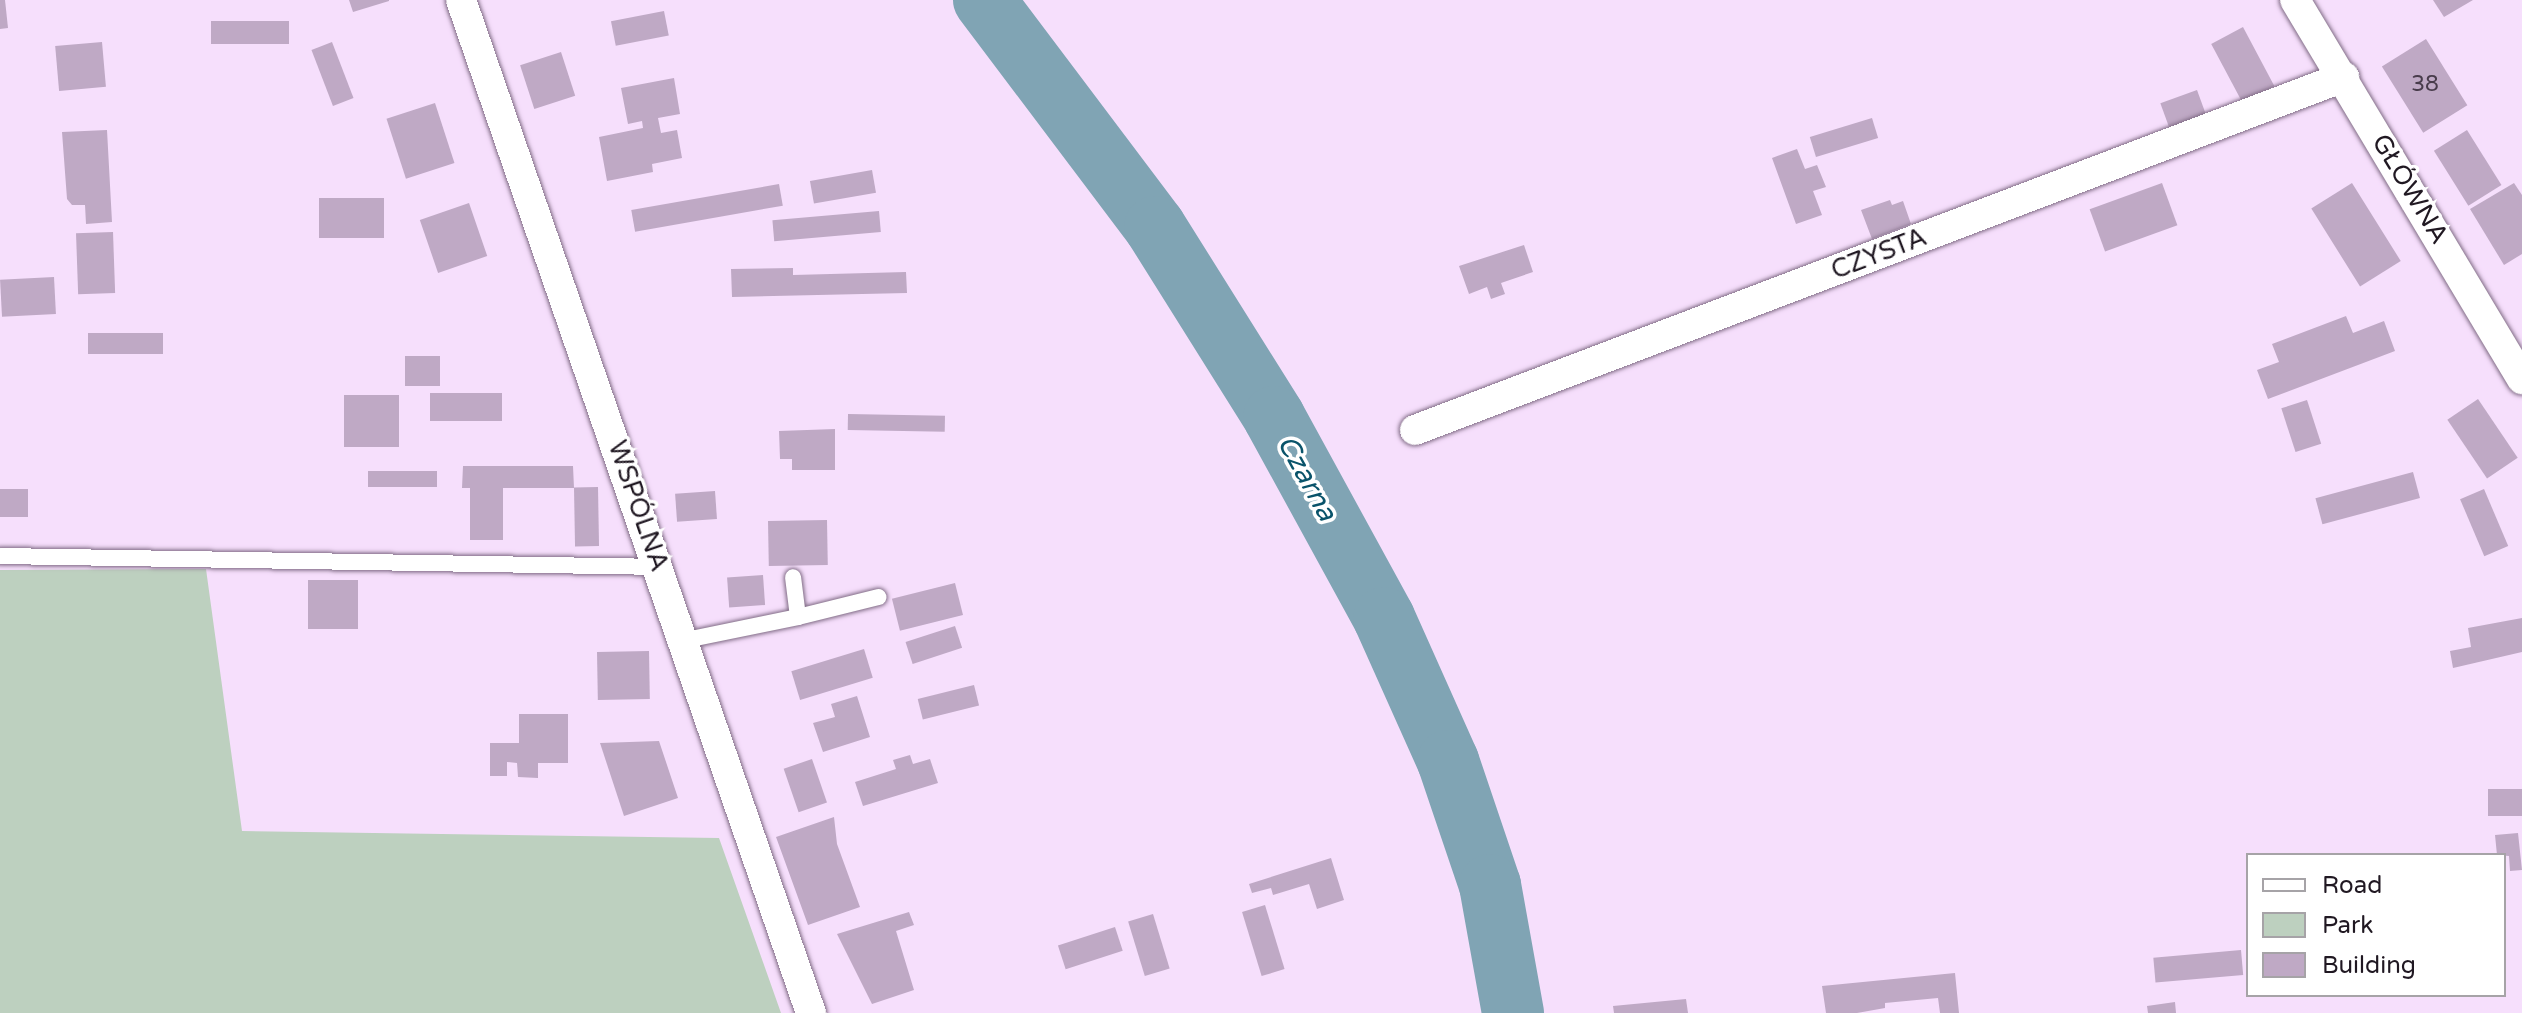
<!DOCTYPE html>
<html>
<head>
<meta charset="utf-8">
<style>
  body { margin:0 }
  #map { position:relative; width:2522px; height:1013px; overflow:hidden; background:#f6dffc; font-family:"Varela Round",sans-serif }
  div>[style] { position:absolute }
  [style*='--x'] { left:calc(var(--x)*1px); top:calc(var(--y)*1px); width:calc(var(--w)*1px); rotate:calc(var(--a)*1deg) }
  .green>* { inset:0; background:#bdd0bf }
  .river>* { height:62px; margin:-31px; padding:0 31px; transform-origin:31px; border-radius:31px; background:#80a4b4 }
  .building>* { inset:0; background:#bfa9c5; transform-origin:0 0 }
  .roads { filter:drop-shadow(0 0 2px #816c86) drop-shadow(0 0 2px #816c86) }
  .service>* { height:16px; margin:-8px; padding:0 8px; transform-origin:8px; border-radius:8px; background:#fff }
  .minor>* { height:30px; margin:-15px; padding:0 15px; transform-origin:15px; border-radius:15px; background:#fff }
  span { translate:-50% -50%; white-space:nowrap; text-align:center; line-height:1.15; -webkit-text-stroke:7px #fff; paint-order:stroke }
  .number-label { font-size:22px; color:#483c4b }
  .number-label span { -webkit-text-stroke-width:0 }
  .street-label { font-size:26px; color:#201822 }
  .water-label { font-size:28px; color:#09536a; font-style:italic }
  .legend { position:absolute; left:2246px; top:853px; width:260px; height:144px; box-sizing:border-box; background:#fff; border:2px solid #a6a3a7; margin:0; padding:10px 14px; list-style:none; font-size:24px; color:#201822 }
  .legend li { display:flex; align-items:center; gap:16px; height:40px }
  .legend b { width:40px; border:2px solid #a6a3a7 }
</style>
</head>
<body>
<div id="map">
  <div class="green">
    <i style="clip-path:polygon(206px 569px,242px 831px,719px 838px,781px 1013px,0 1013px,0 570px)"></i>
  </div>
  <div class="river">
    <i style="--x:984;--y:0;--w:284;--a:53"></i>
    <i style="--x:1155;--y:227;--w:224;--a:57.9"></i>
    <i style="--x:1274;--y:417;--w:229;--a:61.3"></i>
    <i style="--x:1384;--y:618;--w:157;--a:65.9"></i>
    <i style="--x:1448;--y:761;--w:131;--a:71.3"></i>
    <i style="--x:1490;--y:885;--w:130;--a:79.8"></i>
  </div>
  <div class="building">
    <i style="clip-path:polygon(0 0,5px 0,8px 28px,0 29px)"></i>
    <i style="clip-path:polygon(349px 0,389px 0,389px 1px,353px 12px)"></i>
    <i style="clip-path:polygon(2433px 0,2473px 0,2444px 17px)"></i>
    <i style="left:664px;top:11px;width:25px;height:54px;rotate:79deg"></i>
    <i style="left:211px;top:21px;width:78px;height:23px"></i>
    <i style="left:2243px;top:27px;width:67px;height:36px;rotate:62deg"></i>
    <i style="left:2426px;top:39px;width:78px;height:52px;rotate:58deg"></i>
    <i style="left:102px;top:42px;width:45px;height:47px;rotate:85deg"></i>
    <i style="left:332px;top:42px;width:60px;height:22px;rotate:69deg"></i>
    <i style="left:561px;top:52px;width:46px;height:43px;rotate:72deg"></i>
    <i style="clip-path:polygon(674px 78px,680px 114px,658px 118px,661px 133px,677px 130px,682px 158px,652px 164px,653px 172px,607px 181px,599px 137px,643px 128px,642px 121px,628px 124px,621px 88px)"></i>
    <i style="left:2197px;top:90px;width:33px;height:39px;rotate:70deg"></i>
    <i style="left:435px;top:103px;width:63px;height:51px;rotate:72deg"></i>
    <i style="left:1872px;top:118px;width:21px;height:65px;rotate:73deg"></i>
    <i style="clip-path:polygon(107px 130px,112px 222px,86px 224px,85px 205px,72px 205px,67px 199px,62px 132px)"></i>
    <i style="left:2467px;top:130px;width:65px;height:39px;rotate:58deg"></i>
    <i style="clip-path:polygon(1797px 149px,1805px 169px,1817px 165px,1826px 187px,1813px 191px,1822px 215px,1796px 224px,1772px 158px)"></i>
    <i style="left:872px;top:170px;width:23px;height:63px;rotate:80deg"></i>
    <i style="left:2162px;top:183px;width:45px;height:77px;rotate:70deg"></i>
    <i style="left:2352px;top:183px;width:92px;height:48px;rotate:58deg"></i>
    <i style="clip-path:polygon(2514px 183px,2522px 195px,2522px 254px,2504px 265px,2470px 209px)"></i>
    <i style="left:779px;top:184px;width:22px;height:150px;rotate:80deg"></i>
    <i style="left:319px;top:198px;width:65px;height:40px"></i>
    <i style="clip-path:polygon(1890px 200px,1892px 205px,1903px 201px,1911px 224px,1872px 239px,1861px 210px)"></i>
    <i style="left:469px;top:203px;width:56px;height:52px;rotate:71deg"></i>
    <i style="left:879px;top:211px;width:21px;height:107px;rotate:85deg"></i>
    <i style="left:113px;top:232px;width:61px;height:37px;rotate:88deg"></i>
    <i style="clip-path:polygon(1524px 245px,1533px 272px,1501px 283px,1505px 294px,1491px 299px,1487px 287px,1469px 294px,1459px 266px)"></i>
    <i style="clip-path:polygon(793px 268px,793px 275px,906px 272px,907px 293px,732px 297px,731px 269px)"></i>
    <i style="left:54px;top:277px;width:37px;height:54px;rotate:87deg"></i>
    <i style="clip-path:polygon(2346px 316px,2353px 333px,2384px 321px,2395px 351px,2268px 399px,2257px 370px,2279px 362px,2272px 344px)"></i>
    <i style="left:88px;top:333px;width:75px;height:21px"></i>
    <i style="left:405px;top:356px;width:35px;height:30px"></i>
    <i style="left:502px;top:393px;width:28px;height:72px;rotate:90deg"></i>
    <i style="left:344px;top:395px;width:55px;height:52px"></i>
    <i style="left:2478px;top:399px;width:71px;height:37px;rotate:56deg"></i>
    <i style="left:2307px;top:400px;width:46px;height:27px;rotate:72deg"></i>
    <i style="left:848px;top:414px;width:97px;height:16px;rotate:1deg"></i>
    <i style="clip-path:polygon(835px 429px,835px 470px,792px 470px,792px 459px,780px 459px,779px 431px)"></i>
    <i style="clip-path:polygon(463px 466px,573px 466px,574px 488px,503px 488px,503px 540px,470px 540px,470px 488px,462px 488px)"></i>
    <i style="left:368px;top:471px;width:69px;height:16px"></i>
    <i style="left:2413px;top:472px;width:27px;height:101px;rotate:75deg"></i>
    <i style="left:598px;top:487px;width:59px;height:24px;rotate:89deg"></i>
    <i style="left:0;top:489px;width:28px;height:28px"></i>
    <i style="left:2484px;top:489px;width:62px;height:26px;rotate:67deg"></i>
    <i style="left:715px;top:491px;width:28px;height:40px;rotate:86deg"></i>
    <i style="left:827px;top:520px;width:45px;height:59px;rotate:89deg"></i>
    <i style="left:763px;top:575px;width:30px;height:36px;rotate:86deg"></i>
    <i style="left:308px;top:580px;width:50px;height:49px"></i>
    <i style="left:955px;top:583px;width:33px;height:65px;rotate:76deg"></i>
    <i style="clip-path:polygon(2522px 618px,2522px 652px,2453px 668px,2450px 651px,2471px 647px,2468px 628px)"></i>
    <i style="left:955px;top:626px;width:23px;height:52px;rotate:72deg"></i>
    <i style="left:864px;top:649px;width:30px;height:76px;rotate:73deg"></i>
    <i style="left:649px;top:651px;width:48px;height:52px;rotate:89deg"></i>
    <i style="left:974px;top:685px;width:21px;height:58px;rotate:76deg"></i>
    <i style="clip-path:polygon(857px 696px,870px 737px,823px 752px,813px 723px,835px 717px,831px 704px)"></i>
    <i style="clip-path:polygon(519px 714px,568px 714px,568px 763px,538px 763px,538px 778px,518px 777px,517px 763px,507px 762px,507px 776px,490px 776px,490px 743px,519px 743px)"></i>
    <i style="clip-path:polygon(659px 741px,678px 798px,624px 816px,600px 743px)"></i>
    <i style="clip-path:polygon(910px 755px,913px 764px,930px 759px,938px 783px,863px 806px,855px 782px,896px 769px,893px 760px)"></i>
    <i style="left:812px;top:759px;width:46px;height:30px;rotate:71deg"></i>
    <i style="left:2522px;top:789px;width:27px;height:34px;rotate:90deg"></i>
    <i style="clip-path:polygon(834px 817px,837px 844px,860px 907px,808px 925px,776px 837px)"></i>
    <i style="clip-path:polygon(2518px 833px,2522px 870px,2510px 871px,2509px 856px,2497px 855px,2495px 835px)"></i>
    <i style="clip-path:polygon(1331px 858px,1344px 900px,1317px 909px,1309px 884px,1273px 895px,1271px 888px,1252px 893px,1249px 884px)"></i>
    <i style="left:1265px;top:905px;width:67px;height:24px;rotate:73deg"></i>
    <i style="clip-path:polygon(909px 912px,914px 925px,896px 931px,914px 990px,872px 1004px,837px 934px)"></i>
    <i style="left:1153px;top:914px;width:57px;height:26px;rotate:73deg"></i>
    <i style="left:1115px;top:927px;width:25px;height:60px;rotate:72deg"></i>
    <i style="left:2241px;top:950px;width:25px;height:88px;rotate:85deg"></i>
    <i style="clip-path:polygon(1955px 973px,1959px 1013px,1940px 1013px,1938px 998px,1885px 1003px,1885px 1008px,1857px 1013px,1826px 1013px,1822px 986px)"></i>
    <i style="clip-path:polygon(1686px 999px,1688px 1013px,1614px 1013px,1613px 1006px)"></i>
    <i style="clip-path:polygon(2175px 1002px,2176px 1013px,2148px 1013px,2147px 1006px)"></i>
  </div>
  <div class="roads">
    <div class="service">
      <i style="--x:0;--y:556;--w:660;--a:0.95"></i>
      <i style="--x:798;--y:617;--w:83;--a:-13.9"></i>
      <i style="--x:686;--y:640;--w:114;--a:-11.6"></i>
      <i style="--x:798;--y:617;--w:40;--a:-97.1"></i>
    </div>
    <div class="minor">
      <i style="--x:461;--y:0;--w:1072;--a:70.94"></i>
      <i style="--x:2295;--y:0;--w:442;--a:59.1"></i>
      <i style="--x:1415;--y:430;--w:994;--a:-20.81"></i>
    </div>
  </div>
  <div class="number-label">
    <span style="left:2425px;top:85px">38</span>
  </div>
  <div class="street-label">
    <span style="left:2410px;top:189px;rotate:59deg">GŁÓWNA</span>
    <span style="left:1879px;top:254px;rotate:-21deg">CZYSTA</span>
    <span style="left:638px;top:506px;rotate:71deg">WSPÓLNA</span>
  </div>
  <div class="water-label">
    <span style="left:1307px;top:478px;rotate:61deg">Czarna</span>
  </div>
  <ul class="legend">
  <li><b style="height:10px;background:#fff"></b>Road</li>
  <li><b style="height:22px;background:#bdd0bf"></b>Park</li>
  <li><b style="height:22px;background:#bfa9c5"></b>Building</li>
  </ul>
</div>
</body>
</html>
